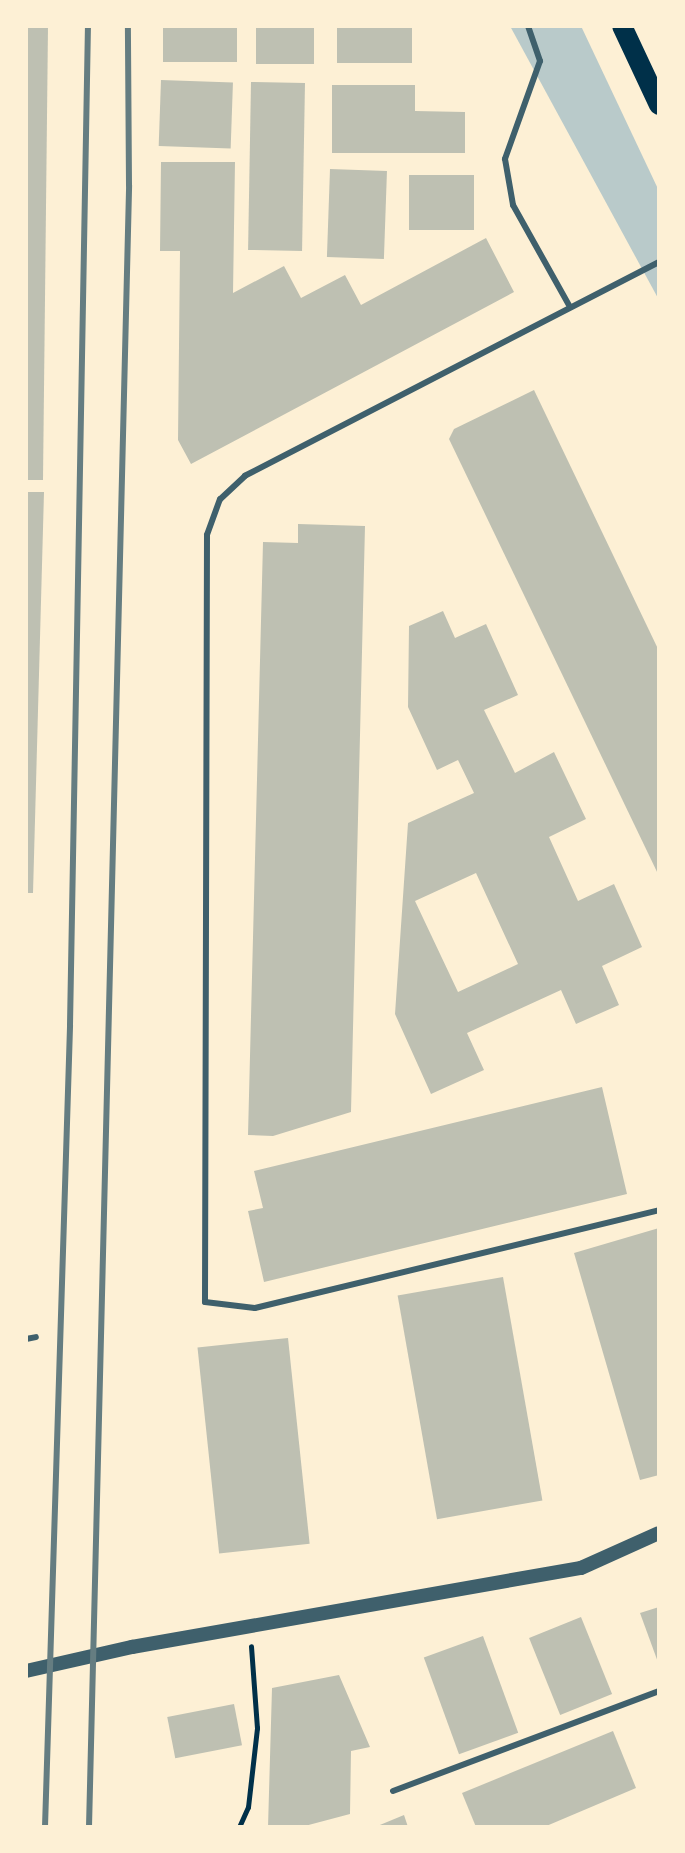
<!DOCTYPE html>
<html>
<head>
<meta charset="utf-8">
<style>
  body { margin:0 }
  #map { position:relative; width:685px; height:1853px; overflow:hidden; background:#fdf0d5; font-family:"PT Serif",serif }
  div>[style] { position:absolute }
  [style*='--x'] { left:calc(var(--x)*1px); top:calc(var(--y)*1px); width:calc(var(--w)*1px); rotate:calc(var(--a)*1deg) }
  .green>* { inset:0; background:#b9caca }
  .building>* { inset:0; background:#bec0b2; transform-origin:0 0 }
  .path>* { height:5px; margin:-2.5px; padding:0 2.5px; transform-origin:2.5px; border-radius:2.5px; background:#003049 }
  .service>* { height:6px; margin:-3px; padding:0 3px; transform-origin:3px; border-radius:3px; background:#3f606c }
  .tertiary>* { height:14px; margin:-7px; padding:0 7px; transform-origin:7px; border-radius:7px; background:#3f606c }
  .primary>* { height:20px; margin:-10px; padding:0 10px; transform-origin:10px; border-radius:10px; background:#003049 }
  .rail>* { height:6px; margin:-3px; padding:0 3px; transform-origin:3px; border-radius:3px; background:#657d81 }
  span { translate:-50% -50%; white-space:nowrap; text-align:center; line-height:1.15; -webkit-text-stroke:8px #fdf0d5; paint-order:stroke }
  .frame { position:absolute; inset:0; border:28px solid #fdf0d5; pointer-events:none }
</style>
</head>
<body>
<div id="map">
  <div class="green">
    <i style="clip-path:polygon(510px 26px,581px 26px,659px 191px,659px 300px)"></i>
  </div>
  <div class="building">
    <i style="clip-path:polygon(26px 26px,48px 26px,43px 480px,26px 480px)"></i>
    <i style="left:163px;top:26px;width:74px;height:36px"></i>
    <i style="left:256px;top:26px;width:58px;height:38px"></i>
    <i style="left:337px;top:26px;width:75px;height:37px"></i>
    <i style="left:161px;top:80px;width:72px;height:66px;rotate:2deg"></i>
    <i style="left:251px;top:82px;width:54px;height:168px;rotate:1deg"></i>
    <i style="clip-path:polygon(332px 85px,415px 85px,415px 111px,465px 112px,465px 153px,332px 153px)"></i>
    <i style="clip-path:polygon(161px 162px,235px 162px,233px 293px,284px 266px,301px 298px,345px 275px,361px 305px,486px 238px,514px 292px,191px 464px,178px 440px,180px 251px,160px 251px)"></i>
    <i style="left:330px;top:169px;width:57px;height:88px;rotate:2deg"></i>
    <i style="left:409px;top:175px;width:65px;height:55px"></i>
    <i style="clip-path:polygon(534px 390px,659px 651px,659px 876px,449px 439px,454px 429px)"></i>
    <i style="clip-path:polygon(26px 492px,44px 492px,33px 893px,26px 893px)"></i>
    <i style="clip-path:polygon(298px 524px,365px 526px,351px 1112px,273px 1136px,248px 1135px,263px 542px,298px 543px)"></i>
    <i style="clip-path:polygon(evenodd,443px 611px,455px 638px,486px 624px,518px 695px,484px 710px,515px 773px,554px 752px,586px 819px,549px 837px,578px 901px,614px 884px,642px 947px,602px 966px,619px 1005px,576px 1024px,561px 990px,467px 1033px,484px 1070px,431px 1094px,395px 1014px,408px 823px,474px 793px,458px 760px,437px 770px,408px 707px,409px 626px,443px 611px,476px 873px,518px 964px,458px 992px,415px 901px,476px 873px)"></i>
    <i style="clip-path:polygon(602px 1087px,627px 1194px,264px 1282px,248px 1211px,263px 1208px,254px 1171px)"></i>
    <i style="clip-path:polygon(659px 1228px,659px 1475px,640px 1480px,574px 1253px)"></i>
    <i style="left:503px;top:1277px;width:227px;height:107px;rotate:80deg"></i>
    <i style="left:288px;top:1338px;width:207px;height:91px;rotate:84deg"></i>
    <i style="clip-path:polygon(659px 1607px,659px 1665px,640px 1613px)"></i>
    <i style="left:581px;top:1617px;width:83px;height:56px;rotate:68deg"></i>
    <i style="left:483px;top:1636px;width:103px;height:63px;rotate:70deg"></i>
    <i style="clip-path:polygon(339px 1675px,370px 1747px,351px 1751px,350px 1814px,301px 1827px,268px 1827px,272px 1688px)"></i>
    <i style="left:234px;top:1704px;width:42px;height:68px;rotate:79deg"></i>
    <i style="clip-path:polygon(613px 1731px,636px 1788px,544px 1827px,476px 1827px,462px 1793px)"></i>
    <i style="clip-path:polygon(404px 1815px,408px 1827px,375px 1827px)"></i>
  </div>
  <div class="path">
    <i style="--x:239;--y:1827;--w:22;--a:-66"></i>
    <i style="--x:248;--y:1807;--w:80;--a:-83.5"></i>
    <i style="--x:257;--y:1728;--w:82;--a:-94.2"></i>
  </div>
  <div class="service">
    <i style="--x:528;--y:26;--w:37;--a:71"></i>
    <i style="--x:540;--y:61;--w:104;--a:109.7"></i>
    <i style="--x:505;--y:159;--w:47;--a:80.1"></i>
    <i style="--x:513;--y:205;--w:117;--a:60.8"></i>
    <i style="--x:659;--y:262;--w:466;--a:152.7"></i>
    <i style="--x:245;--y:476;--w:34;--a:137"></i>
    <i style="--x:220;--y:499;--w:38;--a:110"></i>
    <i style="--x:207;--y:535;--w:767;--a:90.15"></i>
    <i style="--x:205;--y:1302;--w:50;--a:6.8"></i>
    <i style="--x:255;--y:1308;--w:416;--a:-13.6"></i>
    <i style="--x:26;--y:1339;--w:10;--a:-11"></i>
    <i style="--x:393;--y:1791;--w:284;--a:-20.6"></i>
  </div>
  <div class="tertiary">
    <i style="--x:26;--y:1671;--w:109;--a:-12.8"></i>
    <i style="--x:132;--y:1647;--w:456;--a:-10"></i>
    <i style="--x:581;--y:1568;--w:85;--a:-24.2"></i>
  </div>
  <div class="primary">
    <i style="--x:622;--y:26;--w:87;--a:64.9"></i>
  </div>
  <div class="rail">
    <i style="--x:45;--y:1827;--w:802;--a:-88.21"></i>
    <i style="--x:70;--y:1025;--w:999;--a:-88.97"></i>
    <i style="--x:89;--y:1827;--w:1642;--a:-88.6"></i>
    <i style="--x:129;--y:185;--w:159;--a:-90.4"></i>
  </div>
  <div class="frame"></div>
</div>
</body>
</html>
